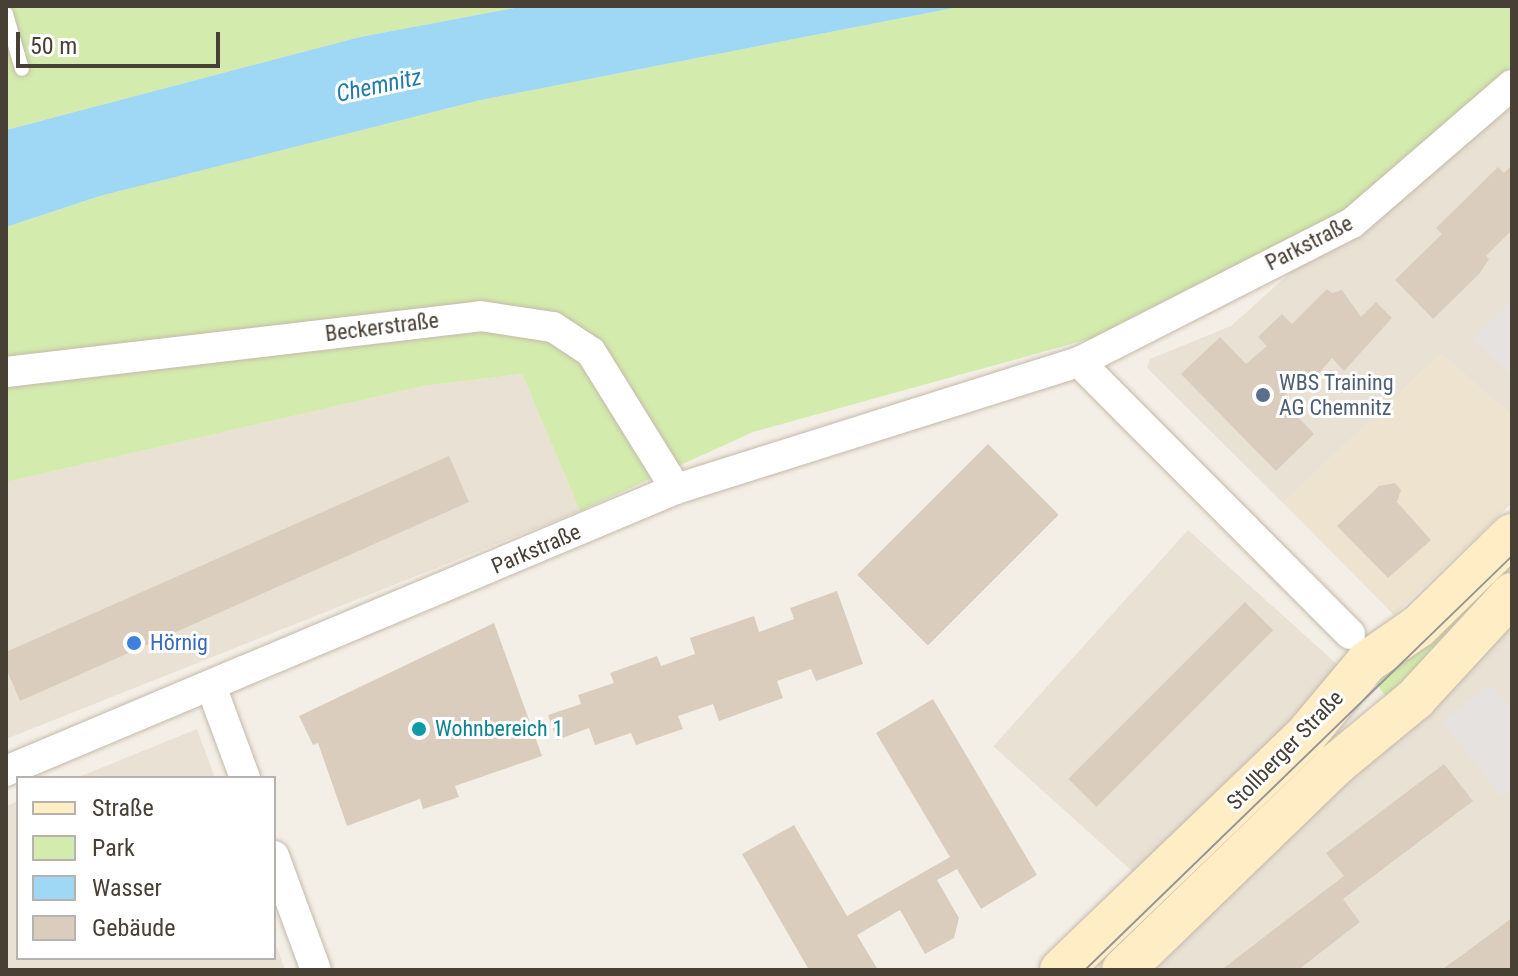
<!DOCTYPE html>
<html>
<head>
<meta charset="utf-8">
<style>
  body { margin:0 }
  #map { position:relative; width:1518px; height:976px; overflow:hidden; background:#f4efe6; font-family:"Roboto Condensed",sans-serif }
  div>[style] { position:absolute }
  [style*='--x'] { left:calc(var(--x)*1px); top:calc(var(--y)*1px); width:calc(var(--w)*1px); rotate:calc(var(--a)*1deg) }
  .residential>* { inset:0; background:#e9e1d4; transform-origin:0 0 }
  .education>* { inset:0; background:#eee3cf }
  .green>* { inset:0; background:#d3ebac }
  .parking>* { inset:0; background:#e5e2df }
  .water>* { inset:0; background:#9ed8f5 }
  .building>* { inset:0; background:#dacdbe; transform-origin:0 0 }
  .roads { filter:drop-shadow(0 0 2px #c4b9ab) drop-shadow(0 0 2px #c4b9ab) }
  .service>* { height:14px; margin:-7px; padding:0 7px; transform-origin:7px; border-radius:7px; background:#fff }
  .minor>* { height:30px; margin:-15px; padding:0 15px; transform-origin:15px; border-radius:15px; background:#fff }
  .secondary>* { height:42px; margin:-21px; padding:0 21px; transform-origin:21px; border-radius:21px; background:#ffedc6 }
  .tram>* { height:2px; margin:-1px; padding:0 1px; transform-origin:1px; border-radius:1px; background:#969696 }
  .dots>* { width:22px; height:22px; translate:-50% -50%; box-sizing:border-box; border:4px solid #fff; border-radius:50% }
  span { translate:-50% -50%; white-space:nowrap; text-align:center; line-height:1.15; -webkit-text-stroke:6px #fff; paint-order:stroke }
  .street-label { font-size:22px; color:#483f35 }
  .service-label { font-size:22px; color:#4e5e75 }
  .left { translate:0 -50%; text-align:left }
  .shop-label { font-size:22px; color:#366cbe }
  .culture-label { font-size:22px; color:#0d838f }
  .water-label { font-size:24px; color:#247baa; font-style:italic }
  .frame { position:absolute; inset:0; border:8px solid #483f35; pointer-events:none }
  .legend { position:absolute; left:16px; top:776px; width:260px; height:184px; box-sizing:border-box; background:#fff; border:2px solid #b6b2ae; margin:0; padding:10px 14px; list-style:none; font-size:24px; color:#483f35 }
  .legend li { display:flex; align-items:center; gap:16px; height:40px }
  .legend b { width:40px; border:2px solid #b6b2ae }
  .scale { position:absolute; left:16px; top:32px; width:204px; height:36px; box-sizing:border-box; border:4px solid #483f35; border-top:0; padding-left:10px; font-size:24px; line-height:28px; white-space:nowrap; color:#483f35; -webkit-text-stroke:6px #fff; paint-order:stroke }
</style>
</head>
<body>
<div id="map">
  <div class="residential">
    <i style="clip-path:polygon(1512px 64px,1512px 416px,1441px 354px,1283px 503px,1147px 368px,1150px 359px,1231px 326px,1329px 238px,1383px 209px)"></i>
    <i style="clip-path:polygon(522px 374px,580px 511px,6px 739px,6px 482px,423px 386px)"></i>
    <i style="left:1188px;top:530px;width:203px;height:291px;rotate:42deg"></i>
    <i style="clip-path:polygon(1512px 605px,1512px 970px,1156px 970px,1464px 652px)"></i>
    <i style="clip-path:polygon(197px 729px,215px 778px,76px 778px)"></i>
    <i style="clip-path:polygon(18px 801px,18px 958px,274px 958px,274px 939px,285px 970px,6px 970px,6px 806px)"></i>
  </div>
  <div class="education">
    <i style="clip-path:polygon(1441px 354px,1512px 416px,1512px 503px,1394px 615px,1283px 503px)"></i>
  </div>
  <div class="green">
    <i style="clip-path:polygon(6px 6px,525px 6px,360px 37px,6px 130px)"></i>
    <i style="clip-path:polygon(964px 6px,1512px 6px,1512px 64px,1383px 209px,1209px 306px,753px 432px,580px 511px,522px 374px,423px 386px,6px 482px,6px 227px,100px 196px,481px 100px)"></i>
    <i style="clip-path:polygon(1512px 545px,1512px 584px,1388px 699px,1376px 683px)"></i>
  </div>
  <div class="parking">
    <i style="clip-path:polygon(1512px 301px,1512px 370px,1508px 373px,1472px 338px)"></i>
    <i style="clip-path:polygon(1491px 684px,1512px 711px,1512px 790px,1502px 798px,1442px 721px)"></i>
  </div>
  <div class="water">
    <i style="clip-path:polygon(525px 6px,964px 6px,481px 100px,100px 196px,6px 227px,6px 130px,360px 37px)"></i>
  </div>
  <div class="building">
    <i style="clip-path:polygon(1512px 165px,1512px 230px,1486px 256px,1489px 259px,1480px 273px,1433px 319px,1395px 280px,1442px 234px,1436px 228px,1498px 167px,1504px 173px)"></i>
    <i style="clip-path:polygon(1327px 289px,1332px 293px,1342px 290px,1361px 317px,1376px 302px,1392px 318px,1344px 371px,1332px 358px,1309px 385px,1299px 375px,1287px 387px,1290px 390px,1281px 399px,1314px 434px,1276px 471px,1181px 374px,1220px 337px,1246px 364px,1267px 346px,1258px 337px,1282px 314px,1292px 324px)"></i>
    <i style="left:988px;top:444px;width:100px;height:185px;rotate:45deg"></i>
    <i style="clip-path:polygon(449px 456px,469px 502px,20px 701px,6px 668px,6px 652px)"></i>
    <i style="clip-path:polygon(1395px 483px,1401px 490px,1397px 502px,1431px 540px,1388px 578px,1337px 526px,1379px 486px)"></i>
    <i style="clip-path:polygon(837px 591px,863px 664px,816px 681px,811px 669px,777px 681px,783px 698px,719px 721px,713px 704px,678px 716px,683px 729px,636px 745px,631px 733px,595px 745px,589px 728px,557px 740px,548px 715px,581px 704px,578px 695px,614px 683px,610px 673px,657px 656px,661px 666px,695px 654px,690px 638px,754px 616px,759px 632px,794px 619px,790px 608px)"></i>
    <i style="left:1245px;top:602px;width:40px;height:250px;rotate:45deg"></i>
    <i style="clip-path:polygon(494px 623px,542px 756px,455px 786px,459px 797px,423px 809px,420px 799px,347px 826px,318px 743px,313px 745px,299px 716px)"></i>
    <i style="clip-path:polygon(933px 699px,1037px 875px,981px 909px,957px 869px,937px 880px,959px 918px,954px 938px,925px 954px,900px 910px,857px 935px,878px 970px,809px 970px,742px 854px,794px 825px,847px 916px,950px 857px,876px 733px)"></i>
    <i style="clip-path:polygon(1444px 764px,1473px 801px,1343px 899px,1360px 922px,1298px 970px,1221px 970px,1344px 876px,1326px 853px)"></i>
    <i style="clip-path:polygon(1512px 918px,1512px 968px,1441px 970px,1465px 953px)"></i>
  </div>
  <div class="roads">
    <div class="service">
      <i style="--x:6;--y:14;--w:57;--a:73.8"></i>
    </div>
    <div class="minor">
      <i style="--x:1079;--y:362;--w:384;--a:45.1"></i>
      <i style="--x:6;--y:372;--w:477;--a:-6.7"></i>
      <i style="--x:480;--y:316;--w:74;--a:8.6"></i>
      <i style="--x:553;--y:327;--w:45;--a:33.3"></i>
      <i style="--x:591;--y:352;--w:161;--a:58.2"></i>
      <i style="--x:211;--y:686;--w:98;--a:69.7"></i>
      <i style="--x:6;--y:771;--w:727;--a:-22.83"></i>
      <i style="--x:676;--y:489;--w:423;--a:-17.5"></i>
      <i style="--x:1079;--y:362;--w:306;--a:-27"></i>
      <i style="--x:1352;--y:223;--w:211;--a:-40.8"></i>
      <i style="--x:274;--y:856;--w:121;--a:69.8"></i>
    </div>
    <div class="secondary">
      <i style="--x:1061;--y:970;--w:339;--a:-43.8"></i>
      <i style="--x:1306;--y:735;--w:95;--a:-50.1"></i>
      <i style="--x:1367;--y:662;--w:63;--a:-34.7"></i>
      <i style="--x:1419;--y:626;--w:130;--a:-44.4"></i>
      <i style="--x:1123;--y:970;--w:295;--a:-44"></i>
      <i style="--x:1335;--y:765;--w:104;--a:-39.5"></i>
      <i style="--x:1415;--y:699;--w:143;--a:-47.3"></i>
    </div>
  </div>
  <div class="tram">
    <i style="--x:1085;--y:970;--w:595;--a:-44.11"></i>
  </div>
  <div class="dots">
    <i style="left:1263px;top:395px;background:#5c6f8a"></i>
    <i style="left:134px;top:643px;background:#3f7fe0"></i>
    <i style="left:419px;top:729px;background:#0f9aa8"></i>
  </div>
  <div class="street-label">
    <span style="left:1309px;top:243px;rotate:-27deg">Parkstraße</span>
    <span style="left:382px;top:327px;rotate:-7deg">Beckerstraße</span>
    <span style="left:536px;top:549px;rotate:-23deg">Parkstraße</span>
    <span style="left:1285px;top:750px;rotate:-46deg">Stollberger Straße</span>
  </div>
  <div class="service-label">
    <span class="left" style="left:1279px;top:395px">WBS Training<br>AG Chemnitz</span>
  </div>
  <div class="shop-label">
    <span class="left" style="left:150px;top:643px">Hörnig</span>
  </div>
  <div class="culture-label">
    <span class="left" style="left:435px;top:729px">Wohnbereich 1</span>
  </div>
  <div class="water-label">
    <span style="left:379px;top:86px;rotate:-12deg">Chemnitz</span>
  </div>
  <div class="frame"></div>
  <ul class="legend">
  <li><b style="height:10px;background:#ffedc6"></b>Straße</li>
  <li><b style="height:22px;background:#d3ebac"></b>Park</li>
  <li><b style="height:22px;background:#9ed8f5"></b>Wasser</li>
  <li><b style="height:22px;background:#dacdbe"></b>Gebäude</li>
  </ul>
  <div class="scale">50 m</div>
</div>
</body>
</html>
